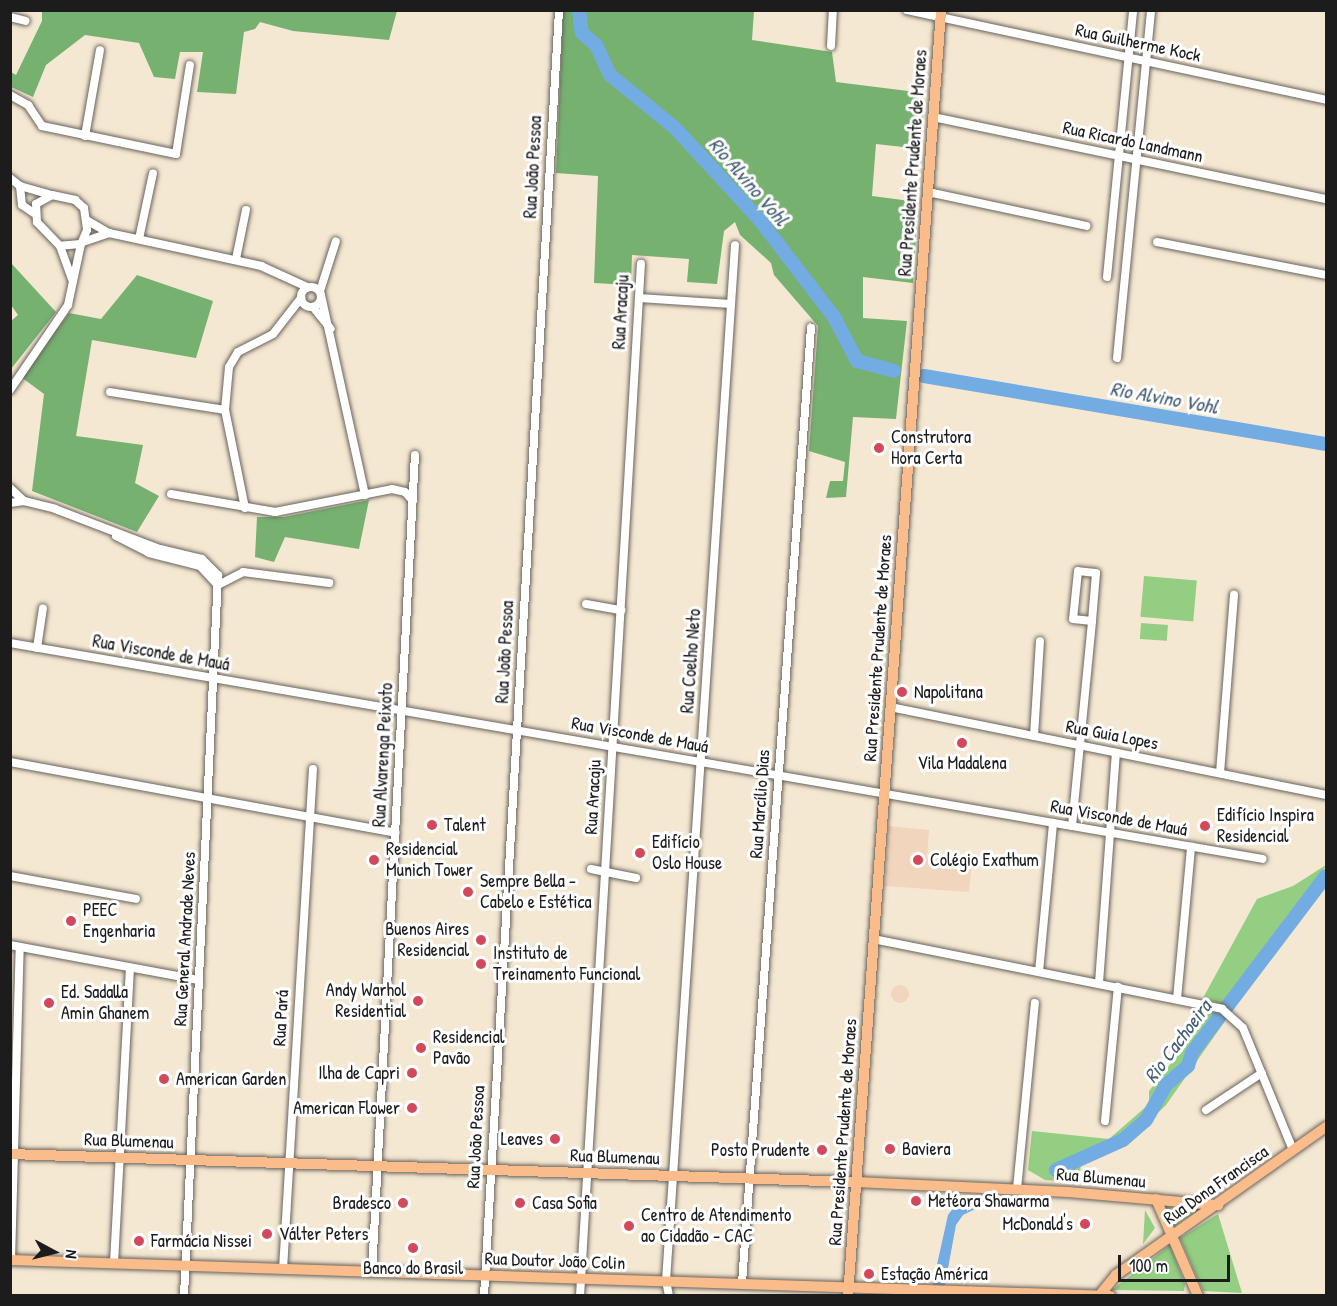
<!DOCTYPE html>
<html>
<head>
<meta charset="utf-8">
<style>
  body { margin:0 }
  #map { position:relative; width:1337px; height:1306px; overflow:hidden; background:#f5e8d2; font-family:"Patrick Hand",sans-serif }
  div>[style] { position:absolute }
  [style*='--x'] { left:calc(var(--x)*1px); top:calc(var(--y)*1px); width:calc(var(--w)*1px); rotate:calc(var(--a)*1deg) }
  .built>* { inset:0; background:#f1d5bd }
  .round { border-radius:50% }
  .green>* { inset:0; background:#93ce82; transform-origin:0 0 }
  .forest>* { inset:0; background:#76b170 }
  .water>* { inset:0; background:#72ace2 }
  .river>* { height:14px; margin:-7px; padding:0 7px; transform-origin:7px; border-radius:7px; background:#72ace2 }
  .roads { filter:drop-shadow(0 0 2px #68635c) drop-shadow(0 0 2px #68635c) }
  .minor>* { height:8px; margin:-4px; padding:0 4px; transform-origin:4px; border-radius:4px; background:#fff }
  .minor>.ring { margin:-4px; padding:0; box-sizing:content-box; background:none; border:8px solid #fff; border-radius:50% }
  .major>* { height:10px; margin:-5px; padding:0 5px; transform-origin:5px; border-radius:5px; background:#f9bc8a }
  .dots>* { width:16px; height:16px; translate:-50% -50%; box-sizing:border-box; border:3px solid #fff; border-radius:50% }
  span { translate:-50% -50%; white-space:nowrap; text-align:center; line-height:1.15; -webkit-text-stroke:6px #fff; paint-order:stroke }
  .street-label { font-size:18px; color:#1c1c1c }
  .poi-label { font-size:18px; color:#1c1c1c }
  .left { translate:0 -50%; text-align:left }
  .right { translate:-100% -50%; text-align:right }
  .water-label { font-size:20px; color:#435d75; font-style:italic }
  .frame { position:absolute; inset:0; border:12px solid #1c1c1c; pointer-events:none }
  .north { position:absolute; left:24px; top:1222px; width:60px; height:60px; -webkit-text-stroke:4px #fff; paint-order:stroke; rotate:97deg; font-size:16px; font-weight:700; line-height:24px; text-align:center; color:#1c1c1c }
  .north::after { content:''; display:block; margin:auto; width:21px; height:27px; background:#1c1c1c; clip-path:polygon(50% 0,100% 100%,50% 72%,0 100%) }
  .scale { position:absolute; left:1118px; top:1255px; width:112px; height:27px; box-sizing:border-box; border:3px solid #1c1c1c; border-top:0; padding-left:8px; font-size:18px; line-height:21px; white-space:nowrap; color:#1c1c1c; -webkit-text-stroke:4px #fff; paint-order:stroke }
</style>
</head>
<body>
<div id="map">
  <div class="built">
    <i style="clip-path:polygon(889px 826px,929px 830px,927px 858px,972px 862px,969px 892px,885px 886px)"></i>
    <i class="round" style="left:891px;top:985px;width:18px;height:18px"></i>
  </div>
  <div class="green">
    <i style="left:1144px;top:576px;width:53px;height:41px;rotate:5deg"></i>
    <i style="left:1141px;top:623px;width:27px;height:16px;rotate:4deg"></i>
    <i style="clip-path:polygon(1326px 865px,1296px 919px,1268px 950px,1265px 966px,1240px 984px,1223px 1005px,1203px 998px,1257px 899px,1293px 886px)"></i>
    <i style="clip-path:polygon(1201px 1010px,1212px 1011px,1225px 1021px,1166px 1105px,1122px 1148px,1081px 1163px,1079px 1183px,1045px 1180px,1028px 1170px,1032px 1131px,1109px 1139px,1149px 1104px,1149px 1091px,1199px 1028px)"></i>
    <i style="clip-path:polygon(1166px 1206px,1200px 1209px,1175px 1226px)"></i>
    <i style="clip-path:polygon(1145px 1210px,1155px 1228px,1143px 1244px)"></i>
    <i style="clip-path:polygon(1218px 1214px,1242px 1293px,1203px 1291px,1180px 1238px)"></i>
    <i style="clip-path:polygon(1170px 1245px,1185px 1284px,1184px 1291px,1112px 1290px)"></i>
  </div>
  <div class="forest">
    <i style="clip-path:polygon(42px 11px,42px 10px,397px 11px,389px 40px,293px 31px,260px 22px,255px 29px,244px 32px,236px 94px,197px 92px,203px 52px,180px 52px,175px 79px,154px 77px,139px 43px,85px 35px,46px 65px,33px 97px,11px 87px,11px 72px,16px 75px,42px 21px)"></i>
    <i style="clip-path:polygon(563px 11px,754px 11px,752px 40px,832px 52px,836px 82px,924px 93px,921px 149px,876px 144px,872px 196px,918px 202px,913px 283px,863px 277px,863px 318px,907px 321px,896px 419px,853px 417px,846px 497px,826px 498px,830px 481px,843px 481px,845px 462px,809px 451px,818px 326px,774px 275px,771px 263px,740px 235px,735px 222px,724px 231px,717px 284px,687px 282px,689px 259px,632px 255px,631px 285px,594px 283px,598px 176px,556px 173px)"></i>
    <i style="clip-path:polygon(11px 263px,56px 312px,11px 369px,11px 321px,18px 315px,11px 305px)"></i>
    <i style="clip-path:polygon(137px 275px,213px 301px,196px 358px,92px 340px,76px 436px,143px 445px,135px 483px,159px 496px,137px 532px,32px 491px,44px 394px,21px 377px,69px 313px,101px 319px)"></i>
    <i style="clip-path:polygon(369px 500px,359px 549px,285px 537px,274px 562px,255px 557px,257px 517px,284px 517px)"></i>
  </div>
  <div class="water">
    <i style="clip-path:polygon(983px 1194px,990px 1202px,963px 1215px,956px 1225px,943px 1295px,930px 1296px,948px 1215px,954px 1207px)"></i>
  </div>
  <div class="river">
    <i style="--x:579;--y:10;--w:23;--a:83"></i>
    <i style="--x:582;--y:33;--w:18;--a:41"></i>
    <i style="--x:596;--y:45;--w:33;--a:65"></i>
    <i style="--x:610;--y:75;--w:84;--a:39.2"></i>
    <i style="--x:675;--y:128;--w:124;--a:47.3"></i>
    <i style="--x:759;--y:219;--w:123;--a:52.6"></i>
    <i style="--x:834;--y:317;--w:50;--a:62.4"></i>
    <i style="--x:857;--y:361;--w:38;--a:15"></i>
    <i style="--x:924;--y:376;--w:408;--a:9.6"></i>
    <i style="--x:1056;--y:1170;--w:73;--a:-24.1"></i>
    <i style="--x:1123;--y:1140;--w:30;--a:-41"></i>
    <i style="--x:1146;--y:1120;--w:40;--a:-60.3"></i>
    <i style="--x:1166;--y:1085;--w:29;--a:-41"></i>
    <i style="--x:1188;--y:1066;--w:14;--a:-73"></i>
    <i style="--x:1192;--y:1053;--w:222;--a:-52.9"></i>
  </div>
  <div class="roads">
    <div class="minor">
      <i style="--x:907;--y:10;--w:429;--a:12.1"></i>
      <i style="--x:10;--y:17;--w:16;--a:14"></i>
      <i style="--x:831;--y:46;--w:36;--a:-87"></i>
      <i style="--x:10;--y:95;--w:21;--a:29"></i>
      <i style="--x:28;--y:105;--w:25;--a:56"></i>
      <i style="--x:42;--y:126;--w:137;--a:11.8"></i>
      <i style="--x:176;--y:154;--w:90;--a:-81.1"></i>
      <i style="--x:933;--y:117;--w:401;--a:11.8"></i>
      <i style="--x:85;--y:136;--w:87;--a:-80.1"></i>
      <i style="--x:10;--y:178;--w:13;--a:39"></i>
      <i style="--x:20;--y:186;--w:33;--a:16"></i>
      <i style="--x:20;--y:186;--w:19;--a:84"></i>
      <i style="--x:22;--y:205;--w:14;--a:34"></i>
      <i style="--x:928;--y:192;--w:162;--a:12.1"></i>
      <i style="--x:52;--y:195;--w:24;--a:12"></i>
      <i style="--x:75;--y:200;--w:12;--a:42"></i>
      <i style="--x:84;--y:208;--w:22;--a:82"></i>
      <i style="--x:87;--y:230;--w:15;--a:113"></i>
      <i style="--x:81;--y:244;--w:21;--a:175"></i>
      <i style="--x:60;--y:246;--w:33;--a:-134"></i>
      <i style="--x:37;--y:222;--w:18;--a:-93"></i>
      <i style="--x:36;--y:204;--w:18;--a:-29"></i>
      <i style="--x:88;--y:221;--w:24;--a:30"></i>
      <i style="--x:109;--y:233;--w:156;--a:12.2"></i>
      <i style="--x:261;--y:266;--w:51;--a:24.5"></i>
      <i style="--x:139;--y:239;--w:67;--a:-78"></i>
      <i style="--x:83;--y:242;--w:28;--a:-19"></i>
      <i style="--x:1157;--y:242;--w:172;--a:11"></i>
      <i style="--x:60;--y:246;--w:37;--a:70"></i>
      <i style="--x:236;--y:259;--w:50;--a:-78.5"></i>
      <i style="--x:1107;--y:277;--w:268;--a:-84.4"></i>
      <i class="ring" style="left:301px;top:287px;width:12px;height:12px"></i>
      <i style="--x:320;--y:291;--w:52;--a:-72.3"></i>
      <i style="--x:321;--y:295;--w:205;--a:77.6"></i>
      <i style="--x:639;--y:298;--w:92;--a:3.7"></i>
      <i style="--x:313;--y:307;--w:28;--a:51"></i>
      <i style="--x:1117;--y:358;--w:350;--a:-84.4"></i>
      <i style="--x:10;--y:390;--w:103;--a:-55.7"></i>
      <i style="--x:68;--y:305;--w:62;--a:-78"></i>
      <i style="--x:110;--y:392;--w:116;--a:8.9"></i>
      <i style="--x:10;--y:488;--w:19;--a:43"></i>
      <i style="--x:171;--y:494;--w:106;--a:9.8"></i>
      <i style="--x:275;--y:512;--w:119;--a:-11.1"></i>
      <i style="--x:392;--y:489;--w:13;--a:13"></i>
      <i style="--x:405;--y:492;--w:12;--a:48"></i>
      <i style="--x:10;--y:503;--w:14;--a:-8"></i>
      <i style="--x:24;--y:501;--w:32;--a:14"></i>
      <i style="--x:55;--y:509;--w:112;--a:20.9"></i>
      <i style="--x:160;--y:549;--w:43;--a:13.4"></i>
      <i style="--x:202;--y:559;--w:23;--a:45"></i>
      <i style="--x:218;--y:575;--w:722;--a:92.7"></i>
      <i style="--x:245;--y:508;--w:100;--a:-101.5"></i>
      <i style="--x:225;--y:410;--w:43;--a:-84.7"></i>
      <i style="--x:229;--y:367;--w:17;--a:-59"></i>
      <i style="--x:238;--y:352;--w:39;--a:-27"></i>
      <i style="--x:273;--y:334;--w:46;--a:-52.1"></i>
      <i style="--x:116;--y:536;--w:37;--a:27"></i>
      <i style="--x:149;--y:553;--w:53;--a:14.3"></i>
      <i style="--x:200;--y:566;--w:26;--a:47"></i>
      <i style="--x:218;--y:585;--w:28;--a:-27"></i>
      <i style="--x:243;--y:572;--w:87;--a:7.3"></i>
      <i style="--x:586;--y:604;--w:36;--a:10"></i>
      <i style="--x:10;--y:643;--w:1271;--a:9.78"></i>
      <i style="--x:37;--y:648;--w:40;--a:-81.5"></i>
      <i style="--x:890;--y:707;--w:445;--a:11.4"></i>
      <i style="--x:1034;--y:736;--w:95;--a:-86.4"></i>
      <i style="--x:10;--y:762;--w:392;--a:10.4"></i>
      <i style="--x:1220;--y:773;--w:179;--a:-85.5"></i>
      <i style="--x:1072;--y:826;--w:206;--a:-84.4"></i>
      <i style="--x:1092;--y:621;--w:48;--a:-85.2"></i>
      <i style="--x:1096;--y:573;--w:18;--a:-174"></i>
      <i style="--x:1078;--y:571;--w:48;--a:95.9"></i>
      <i style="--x:1073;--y:619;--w:19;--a:6"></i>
      <i style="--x:591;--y:869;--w:46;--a:11.3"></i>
      <i style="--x:10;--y:876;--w:128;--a:10.3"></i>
      <i style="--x:873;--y:939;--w:356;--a:11.3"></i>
      <i style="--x:1222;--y:1009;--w:28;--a:42"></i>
      <i style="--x:1243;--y:1028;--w:132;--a:67.7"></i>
      <i style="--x:10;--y:945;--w:192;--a:10.5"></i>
      <i style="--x:1039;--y:972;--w:150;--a:-84.6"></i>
      <i style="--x:1099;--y:983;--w:231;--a:-85.8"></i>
      <i style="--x:1177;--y:999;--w:153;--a:-84.7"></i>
      <i style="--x:1206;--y:1110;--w:67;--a:-33.5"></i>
      <i style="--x:1105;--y:1121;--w:135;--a:-84.5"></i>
      <i style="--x:1017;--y:1189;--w:187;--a:-84.5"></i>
      <i style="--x:11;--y:1260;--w:313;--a:-88.4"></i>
      <i style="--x:114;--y:1263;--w:295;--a:-86.9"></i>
      <i style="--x:283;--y:1269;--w:501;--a:-86.57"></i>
      <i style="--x:372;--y:1272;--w:818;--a:-86.99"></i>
      <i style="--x:742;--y:1283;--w:958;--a:-85.87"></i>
      <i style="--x:484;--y:1296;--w:1288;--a:-86.66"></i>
      <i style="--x:580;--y:1296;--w:1034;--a:-86.62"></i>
      <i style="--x:669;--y:1296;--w:15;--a:-101"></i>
      <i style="--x:666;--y:1281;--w:1038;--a:-86.19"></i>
    </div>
    <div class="major">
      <i style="--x:10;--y:1154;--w:846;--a:1.9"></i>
      <i style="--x:856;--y:1182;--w:212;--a:2.7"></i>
      <i style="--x:1068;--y:1192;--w:151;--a:5"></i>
      <i style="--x:1156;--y:1199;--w:106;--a:66.6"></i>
      <i style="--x:10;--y:1260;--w:1101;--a:1.87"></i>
      <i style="--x:848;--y:1296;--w:1289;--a:-85.86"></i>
      <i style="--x:1099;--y:1296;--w:27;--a:-51"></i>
      <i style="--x:1116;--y:1275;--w:257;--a:-35.2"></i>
    </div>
  </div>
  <div class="dots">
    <i style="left:879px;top:448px;background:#d1495b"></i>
    <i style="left:902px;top:692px;background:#d1495b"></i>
    <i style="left:962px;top:743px;background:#d1495b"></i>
    <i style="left:432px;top:825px;background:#d1495b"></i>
    <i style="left:1205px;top:826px;background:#d1495b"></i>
    <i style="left:640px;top:853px;background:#d1495b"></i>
    <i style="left:374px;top:860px;background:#d1495b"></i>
    <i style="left:918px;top:860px;background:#d1495b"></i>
    <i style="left:468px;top:892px;background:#d1495b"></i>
    <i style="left:71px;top:921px;background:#d1495b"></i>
    <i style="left:481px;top:940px;background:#d1495b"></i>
    <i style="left:481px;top:964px;background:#d1495b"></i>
    <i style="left:418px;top:1001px;background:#d1495b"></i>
    <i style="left:49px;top:1003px;background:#d1495b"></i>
    <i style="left:421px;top:1048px;background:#d1495b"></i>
    <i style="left:412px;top:1073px;background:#d1495b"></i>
    <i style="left:164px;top:1079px;background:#d1495b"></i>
    <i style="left:412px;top:1108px;background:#d1495b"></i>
    <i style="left:555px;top:1139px;background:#d1495b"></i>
    <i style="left:890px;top:1149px;background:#d1495b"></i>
    <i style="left:822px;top:1150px;background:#d1495b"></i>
    <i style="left:916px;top:1201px;background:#d1495b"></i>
    <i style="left:403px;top:1203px;background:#d1495b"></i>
    <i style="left:520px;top:1203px;background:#d1495b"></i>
    <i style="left:1085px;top:1224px;background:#d1495b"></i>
    <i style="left:629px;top:1226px;background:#d1495b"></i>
    <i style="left:267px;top:1234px;background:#d1495b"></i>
    <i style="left:139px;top:1241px;background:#d1495b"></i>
    <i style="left:413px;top:1248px;background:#d1495b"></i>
    <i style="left:869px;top:1274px;background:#d1495b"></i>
  </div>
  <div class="street-label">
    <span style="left:1138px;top:43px;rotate:12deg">Rua Guilherme Kock</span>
    <span style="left:1133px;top:142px;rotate:12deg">Rua Ricardo Landmann</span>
    <span style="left:913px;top:163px;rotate:-86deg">Rua Presidente Prudente de Moraes</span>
    <span style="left:533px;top:167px;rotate:-87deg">Rua João Pessoa</span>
    <span style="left:621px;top:312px;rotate:-87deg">Rua Aracaju</span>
    <span style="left:878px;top:648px;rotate:-86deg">Rua Presidente Prudente de Moraes</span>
    <span style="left:505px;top:652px;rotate:-87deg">Rua João Pessoa</span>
    <span style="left:161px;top:653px;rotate:10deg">Rua Visconde de Mauá</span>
    <span style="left:691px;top:661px;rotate:-86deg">Rua Coelho Neto</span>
    <span style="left:640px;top:735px;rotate:10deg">Rua Visconde de Mauá</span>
    <span style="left:1112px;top:735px;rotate:11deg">Rua Guia Lopes</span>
    <span style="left:383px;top:755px;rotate:-87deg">Rua Alvarenga Peixoto</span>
    <span style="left:593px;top:797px;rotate:-87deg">Rua Aracaju</span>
    <span style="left:760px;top:804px;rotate:-86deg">Rua Marcílio Dias</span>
    <span style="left:1119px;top:818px;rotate:10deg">Rua Visconde de Mauá</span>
    <span style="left:185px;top:939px;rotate:-87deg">Rua General Andrade Neves</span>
    <span style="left:281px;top:1018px;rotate:-87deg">Rua Pará</span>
    <span style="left:843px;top:1132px;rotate:-86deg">Rua Presidente Prudente de Moraes</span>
    <span style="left:476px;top:1137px;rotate:-87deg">Rua João Pessoa</span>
    <span style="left:129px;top:1141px;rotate:2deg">Rua Blumenau</span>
    <span style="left:615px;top:1157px;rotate:2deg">Rua Blumenau</span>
    <span style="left:1101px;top:1178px;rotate:5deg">Rua Blumenau</span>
    <span style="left:1216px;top:1185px;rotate:-35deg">Rua Dona Francisca</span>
    <span style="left:555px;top:1261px;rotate:2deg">Rua Doutor João Colin</span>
  </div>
  <div class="poi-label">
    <span class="left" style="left:891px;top:448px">Construtora<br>Hora Certa</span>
    <span class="left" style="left:914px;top:692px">Napolitana</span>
    <span style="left:962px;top:763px">Vila Madalena</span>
    <span class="left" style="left:1217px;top:826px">Edifício Inspira<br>Residencial</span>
    <span class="left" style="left:444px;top:825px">Talent</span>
    <span class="left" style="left:652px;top:853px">Edifício<br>Oslo House</span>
    <span class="left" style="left:386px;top:860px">Residencial<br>Munich Tower</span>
    <span class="left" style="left:930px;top:860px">Colégio Exathum</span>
    <span class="left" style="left:480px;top:892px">Sempre Bella -<br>Cabelo e Estética</span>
    <span class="left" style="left:83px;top:921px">PEEC<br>Engenharia</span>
    <span class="right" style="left:469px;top:940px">Buenos Aires<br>Residencial</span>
    <span class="left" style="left:493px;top:964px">Instituto de<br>Treinamento Funcional</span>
    <span class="right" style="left:406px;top:1001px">Andy Warhol<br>Residential</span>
    <span class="left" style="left:61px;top:1003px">Ed. Sadalla<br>Amin Ghanem</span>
    <span class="left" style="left:433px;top:1048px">Residencial<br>Pavão</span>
    <span class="right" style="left:400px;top:1073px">Ilha de Capri</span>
    <span class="left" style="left:176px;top:1079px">American Garden</span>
    <span class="right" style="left:400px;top:1108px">American Flower</span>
    <span class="right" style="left:543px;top:1139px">Leaves</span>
    <span class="left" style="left:902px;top:1149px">Baviera</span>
    <span class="right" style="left:810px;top:1150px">Posto Prudente</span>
    <span class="left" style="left:928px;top:1201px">Metéora Shawarma</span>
    <span class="right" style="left:391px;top:1203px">Bradesco</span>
    <span class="left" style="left:532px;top:1203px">Casa Sofia</span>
    <span class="left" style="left:641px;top:1226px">Centro de Atendimento<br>ao Cidadão - CAC</span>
    <span class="right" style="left:1073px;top:1224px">McDonald's</span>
    <span class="left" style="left:279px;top:1234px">Válter Peters</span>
    <span class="left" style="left:151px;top:1241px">Farmácia Nissei</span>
    <span style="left:413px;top:1268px">Banco do Brasil</span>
    <span class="left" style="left:881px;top:1274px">Estação América</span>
  </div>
  <div class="water-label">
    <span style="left:749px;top:181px;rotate:49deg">Rio Alvino Vohl</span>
    <span style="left:1164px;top:397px;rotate:10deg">Rio Alvino Vohl</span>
    <span style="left:1177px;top:1041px;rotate:-53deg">Rio Cachoeira</span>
  </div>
  <div class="frame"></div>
  <div class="north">N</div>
  <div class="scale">100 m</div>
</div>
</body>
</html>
